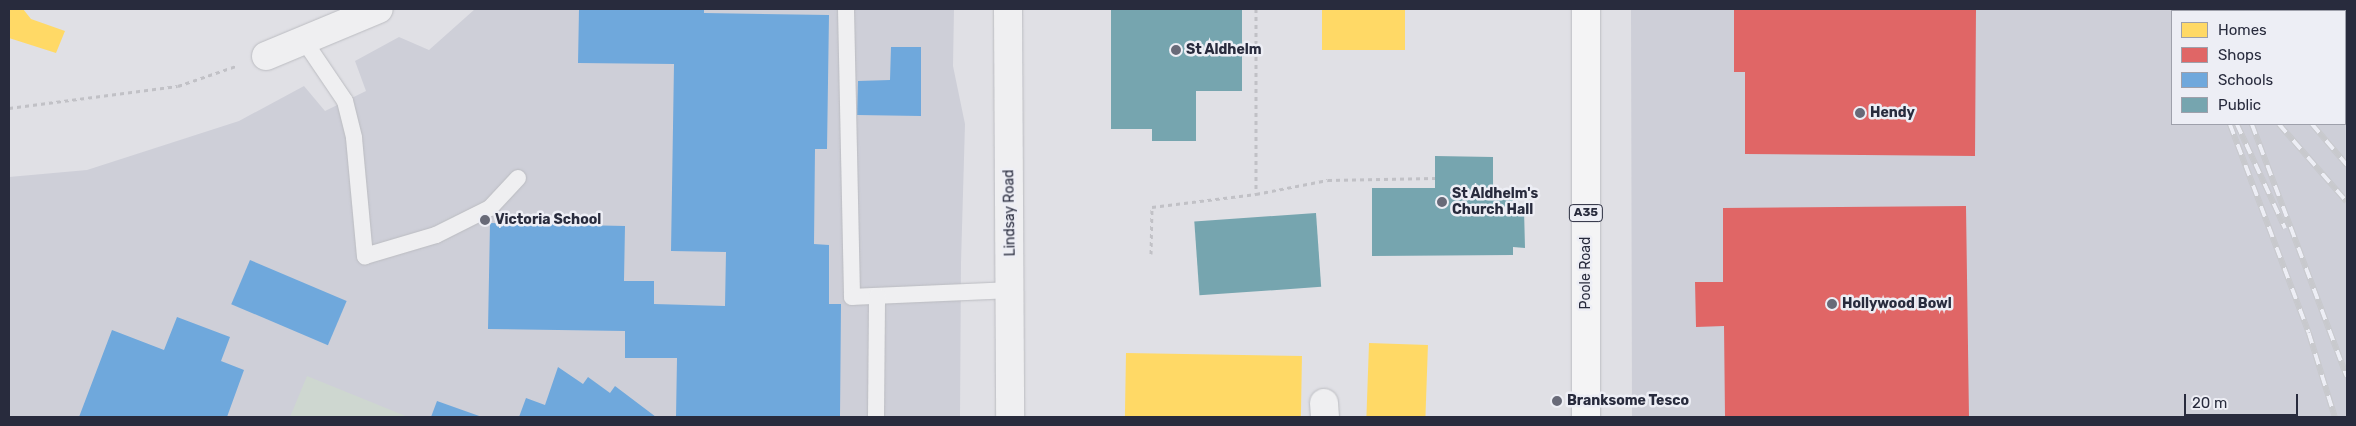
<!DOCTYPE html>
<html>
<head>
<meta charset="utf-8">
<style>
  body { margin:0 }
  #map { position:relative; width:2356px; height:426px; overflow:hidden; background:#e0e0e5; font-family:Rubik,sans-serif }
  div>[style] { position:absolute }
  [style*='--x'] { left:calc(var(--x)*1px); top:calc(var(--y)*1px); width:calc(var(--w)*1px); rotate:calc(var(--a)*1deg) }
  .built>* { inset:0; background:#cecfd8 }
  .green>* { inset:0; background:#ced7d0 }
  .homes>* { inset:0; background:#ffd966; transform-origin:0 0 }
  .shops>* { inset:0; background:#e06666 }
  .schools>* { inset:0; background:#6fa8dc; transform-origin:0 0 }
  .public>* { inset:0; background:#76a5af; transform-origin:0 0 }
  .path>* { height:3px; margin-top:-1.5px; transform-origin:0; background:repeating-linear-gradient(90deg,#c1c1c6 0 4px,transparent 0 8px) }
  .roads { filter:drop-shadow(0 0 1px #bbbcc1) drop-shadow(0 0 1px #bbbcc1) }
  .service>* { height:16px; margin:-8px; padding:0 8px; transform-origin:8px; border-radius:8px; background:#efeff1 }
  .minor>* { height:28px; margin:-14px; padding:0 14px; transform-origin:14px; border-radius:14px; background:#efeff1 }
  .tertiary>* { height:28px; margin:-14px; padding:0 14px; transform-origin:14px; border-radius:14px; background:#efeff1 }
  .trunk>* { height:28px; margin:-14px; padding:0 14px; transform-origin:14px; border-radius:14px; background:#f4f4f5 }
  .rail>* { height:5.5px; margin-top:-2.75px; transform-origin:0; background:repeating-linear-gradient(90deg,#edeef5 0 11px,#c8c9cd 0 22px); box-sizing:border-box; border-block:1px solid #c8c9cd }
  .dots>* { width:14px; height:14px; translate:-50% -50%; box-sizing:border-box; border:2px solid #edeef5; border-radius:50% }
  span { translate:-50% -50%; white-space:nowrap; text-align:center; line-height:1.15; -webkit-text-stroke:5px #edeef5; paint-order:stroke }
  .shield-label span { padding:1px 4px; background:#edeef5; border:1px solid; border-radius:4px; -webkit-text-stroke-width:0 }
  .shield-label { font-size:12px; color:#282b3d; font-weight:700 }
  .poi-label { font-size:14px; color:#282b3d; font-weight:700 }
  .left { translate:0 -50%; text-align:left }
  .street-label { font-size:14px; color:#282b3d }
  .frame { position:absolute; inset:0; border:10px solid #282b3d; pointer-events:none }
  .legend { position:absolute; left:2171px; top:10px; width:175px; height:115px; box-sizing:border-box; background:#edeef5; border:1px solid #9ea0ab; margin:0; padding:6px 9px; list-style:none; font-size:15px; color:#282b3d }
  .legend li { display:flex; align-items:center; gap:10px; height:25px }
  .legend b { width:25px; border:1px solid #9ea0ab }
  .scale { position:absolute; left:2184px; top:394px; width:114px; height:22px; box-sizing:border-box; border:2px solid #282b3d; border-top:0; padding-left:6px; font-size:15px; line-height:18px; white-space:nowrap; color:#282b3d; -webkit-text-stroke:4px #edeef5; paint-order:stroke }
</style>
</head>
<body>
<div id="map">
  <div class="built">
    <i style="clip-path:polygon(475px 9px,954px 9px,953px 66px,965px 124px,961px 263px,960px 417px,9px 417px,9px 177px,87px 170px,239px 121px,304px 86px,325px 111px,366px 91px,355px 61px,399px 37px,429px 50px)"></i>
    <i style="clip-path:polygon(1631px 9px,2255px 9px,2257px 11px,2172px 11px,2172px 124px,2345px 122px,2347px 126px,2347px 417px,1632px 417px)"></i>
  </div>
  <div class="green">
    <i style="clip-path:polygon(307px 376px,408px 417px,290px 417px)"></i>
  </div>
  <div class="homes">
    <i style="clip-path:polygon(9px 9px,23px 9px,31px 19px,65px 31px,56px 53px,9px 38px)"></i>
    <i style="left:1322px;top:9px;width:83px;height:41px"></i>
    <i style="left:1369px;top:343px;width:59px;height:74px;rotate:2deg"></i>
    <i style="left:1126px;top:353px;width:176px;height:64px;rotate:1deg"></i>
  </div>
  <div class="shops">
    <i style="clip-path:polygon(1734px 9px,1976px 9px,1975px 156px,1745px 154px,1745px 72px,1734px 72px)"></i>
    <i style="clip-path:polygon(1966px 206px,1969px 417px,1725px 417px,1724px 326px,1696px 327px,1695px 282px,1723px 282px,1723px 208px)"></i>
  </div>
  <div class="schools">
    <i style="clip-path:polygon(579px 9px,704px 9px,704px 13px,829px 15px,827px 149px,815px 149px,814px 244px,829px 245px,829px 304px,841px 304px,840px 417px,676px 417px,677px 358px,625px 358px,625px 331px,488px 329px,490px 223px,625px 226px,624px 281px,654px 281px,654px 304px,725px 306px,726px 252px,671px 251px,674px 64px,578px 63px)"></i>
    <i style="clip-path:polygon(891px 47px,921px 47px,921px 116px,857px 115px,858px 81px,890px 80px)"></i>
    <i style="left:250px;top:260px;width:105px;height:48px;rotate:23deg"></i>
    <i style="clip-path:polygon(177px 317px,230px 337px,221px 361px,244px 370px,227px 417px,79px 417px,112px 330px,164px 350px)"></i>
    <i style="clip-path:polygon(558px 367px,583px 384px,588px 377px,610px 393px,615px 386px,656px 417px,519px 417px,526px 398px,545px 405px)"></i>
    <i style="clip-path:polygon(437px 401px,482px 417px,431px 417px)"></i>
  </div>
  <div class="public">
    <i style="clip-path:polygon(1111px 9px,1242px 9px,1242px 91px,1196px 91px,1196px 141px,1152px 141px,1152px 129px,1111px 129px)"></i>
    <i style="clip-path:polygon(1435px 156px,1493px 157px,1493px 195px,1513px 195px,1513px 209px,1524px 209px,1525px 248px,1513px 247px,1513px 255px,1372px 256px,1372px 188px,1435px 188px)"></i>
    <i style="left:1316px;top:213px;width:74px;height:122px;rotate:86deg"></i>
  </div>
  <div class="path">
    <i style="--x:1256;--y:9;--w:185;--a:90"></i>
    <i style="--x:9;--y:108;--w:170;--a:-7.4"></i>
    <i style="--x:178;--y:86;--w:61;--a:-19"></i>
    <i style="--x:1151;--y:254;--w:47;--a:-88.8"></i>
    <i style="--x:1152;--y:207;--w:105;--a:-7.1"></i>
    <i style="--x:1256;--y:194;--w:73;--a:-11"></i>
    <i style="--x:1328;--y:180;--w:107;--a:-1.1"></i>
  </div>
  <div class="roads">
    <div class="service">
      <i style="--x:846;--y:9;--w:288;--a:88.8"></i>
      <i style="--x:852;--y:297;--w:159;--a:-2.5"></i>
      <i style="--x:305;--y:42;--w:71;--a:55.9"></i>
      <i style="--x:345;--y:101;--w:38;--a:76"></i>
      <i style="--x:354;--y:138;--w:119;--a:84.7"></i>
      <i style="--x:365;--y:256;--w:74;--a:-16.5"></i>
      <i style="--x:436;--y:235;--w:60;--a:-26.6"></i>
      <i style="--x:490;--y:208;--w:41;--a:-47"></i>
      <i style="--x:876;--y:417;--w:121;--a:-89.5"></i>
    </div>
    <div class="minor">
      <i style="--x:266;--y:56;--w:122;--a:-22.6"></i>
      <i style="--x:1324;--y:403;--w:14;--a:86"></i>
    </div>
    <div class="tertiary">
      <i style="--x:1008;--y:9;--w:408;--a:89.7"></i>
    </div>
    <div class="trunk">
      <i style="--x:1586;--y:417;--w:408;--a:-90"></i>
    </div>
  </div>
  <div class="rail">
    <i style="--x:2173;--y:9;--w:3;--a:45"></i>
    <i style="--x:2189;--y:9;--w:3;--a:45"></i>
    <i style="--x:2202;--y:9;--w:2;--a:63"></i>
    <i style="--x:2223;--y:9;--w:3;--a:45"></i>
    <i style="--x:2230;--y:124;--w:223;--a:69.3"></i>
    <i style="--x:2309;--y:333;--w:88;--a:72.8"></i>
    <i style="--x:2237;--y:124;--w:115;--a:65.2"></i>
    <i style="--x:2252;--y:124;--w:270;--a:69.4"></i>
    <i style="--x:2279;--y:124;--w:103;--a:48.9"></i>
    <i style="--x:2312;--y:124;--w:54;--a:49.5"></i>
  </div>
  <div class="dots">
    <i style="left:1176px;top:50px;background:#686a78"></i>
    <i style="left:1860px;top:113px;background:#686a78"></i>
    <i style="left:1442px;top:202px;background:#686a78"></i>
    <i style="left:485px;top:220px;background:#686a78"></i>
    <i style="left:1832px;top:304px;background:#686a78"></i>
    <i style="left:1557px;top:401px;background:#686a78"></i>
  </div>
  <div class="shield-label">
    <span style="left:1586px;top:213px">A35</span>
  </div>
  <div class="poi-label">
    <span class="left" style="left:1186px;top:50px">St Aldhelm</span>
    <span class="left" style="left:1870px;top:113px">Hendy</span>
    <span class="left" style="left:1452px;top:202px">St Aldhelm's<br>Church Hall</span>
    <span class="left" style="left:495px;top:220px">Victoria School</span>
    <span class="left" style="left:1842px;top:304px">Hollywood Bowl</span>
    <span class="left" style="left:1567px;top:401px">Branksome Tesco</span>
  </div>
  <div class="street-label">
    <span style="left:1010px;top:213px;rotate:-91deg">Lindsay Road</span>
    <span style="left:1586px;top:273px;rotate:-90deg">Poole Road</span>
  </div>
  <div class="frame"></div>
  <ul class="legend">
  <li><b style="height:14px;background:#ffd966"></b>Homes</li>
  <li><b style="height:14px;background:#e06666"></b>Shops</li>
  <li><b style="height:14px;background:#6fa8dc"></b>Schools</li>
  <li><b style="height:14px;background:#76a5af"></b>Public</li>
  </ul>
  <div class="scale">20 m</div>
</div>
</body>
</html>
